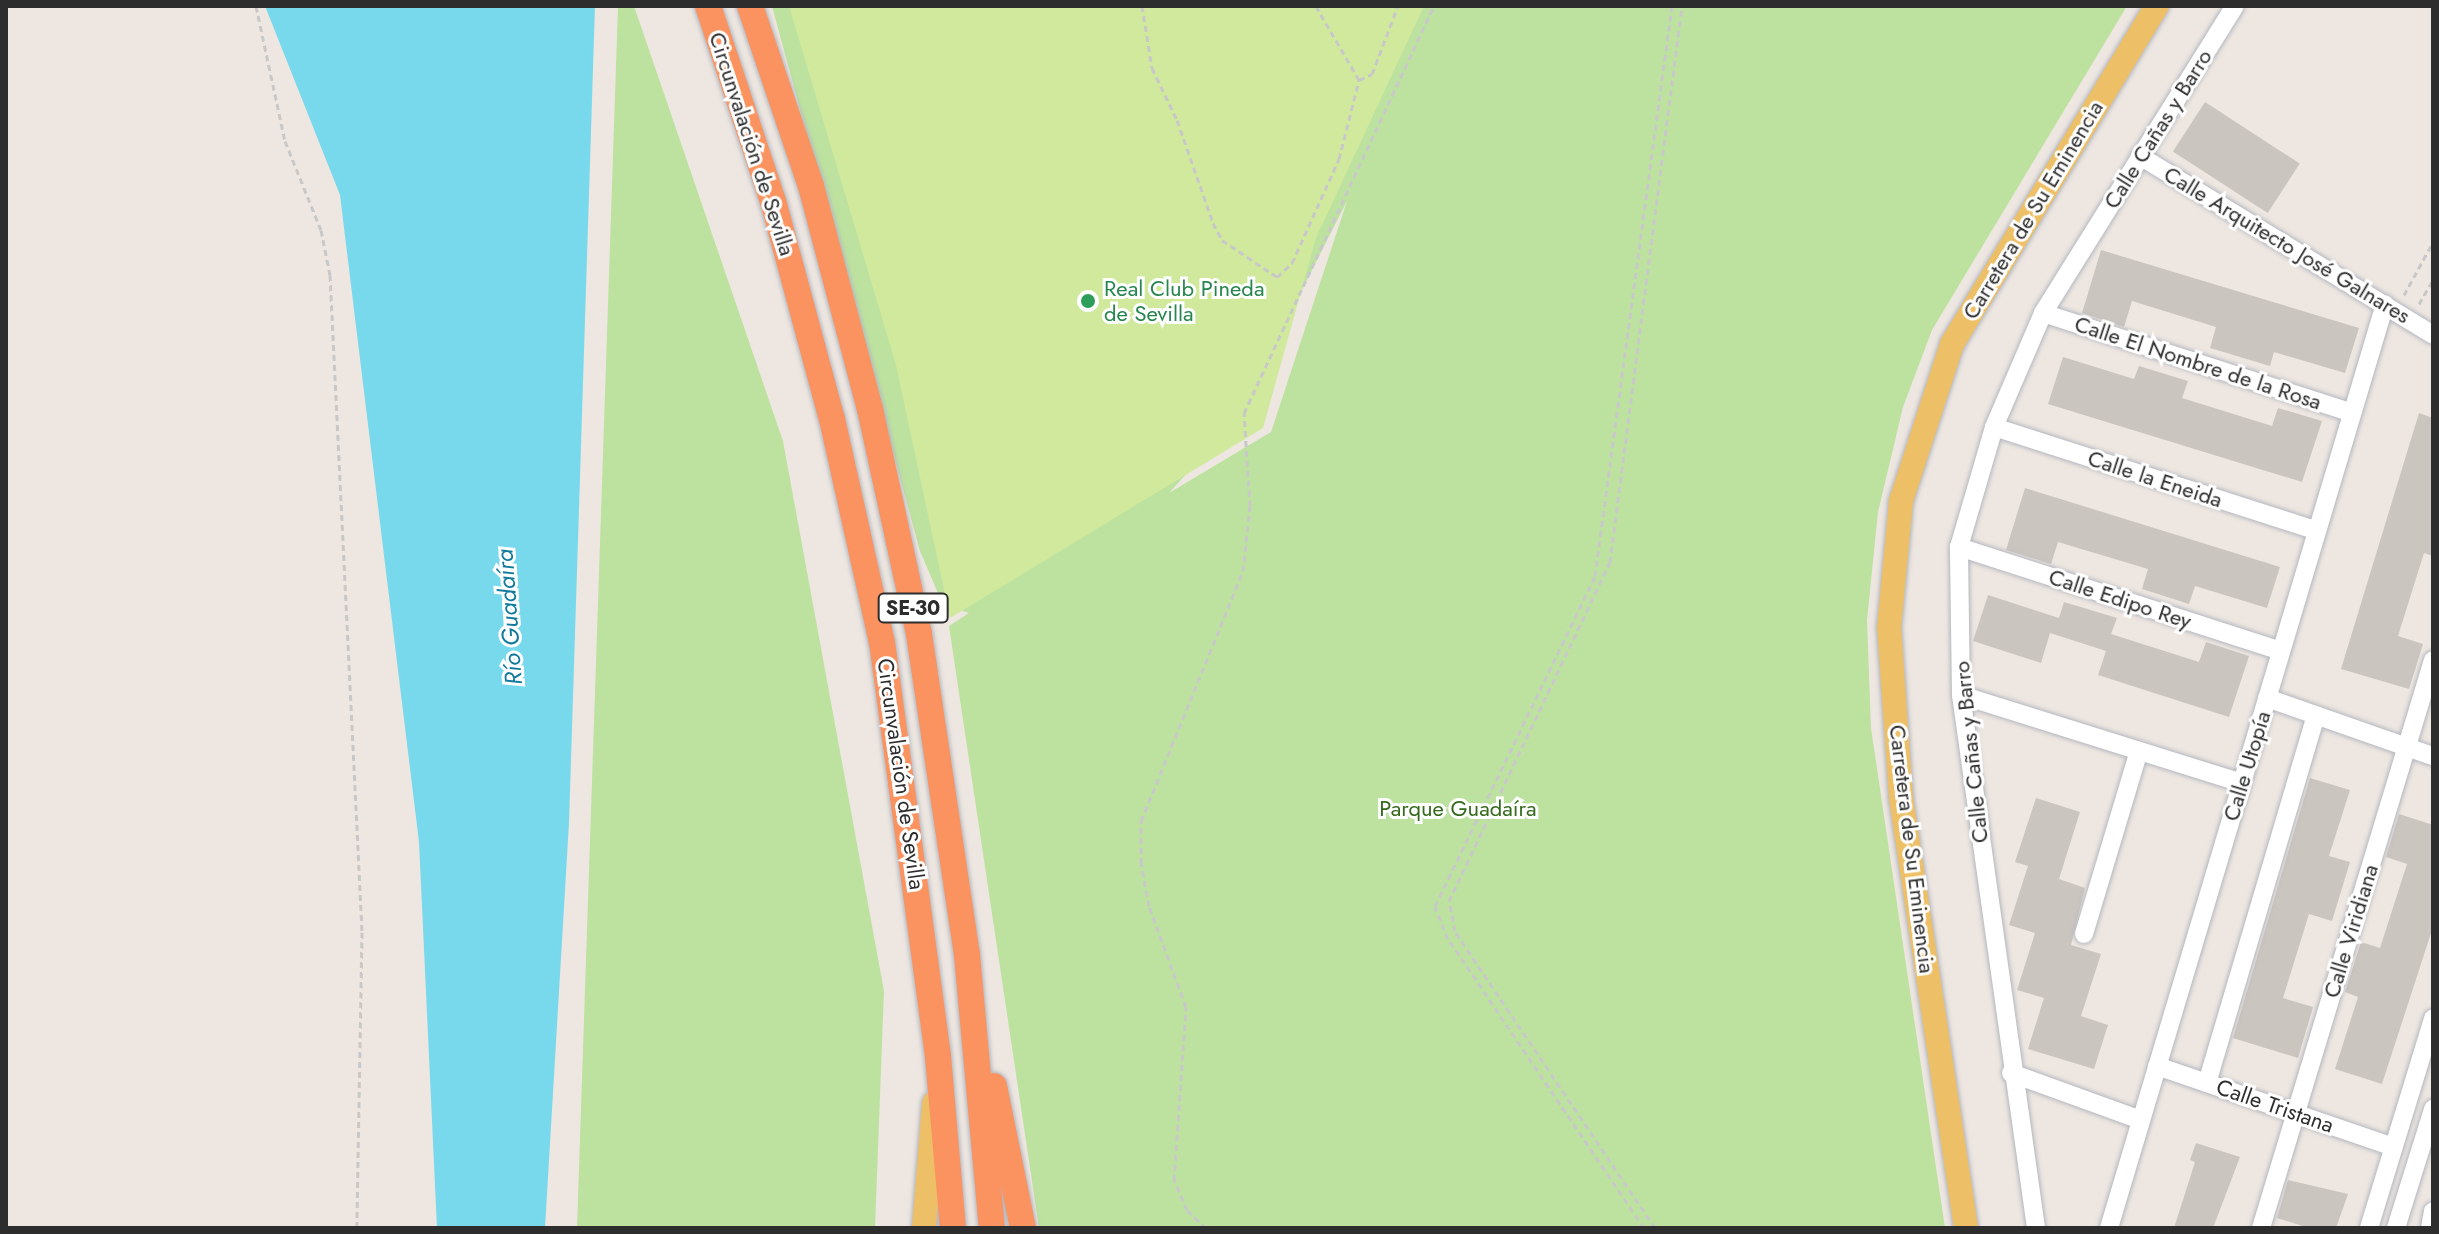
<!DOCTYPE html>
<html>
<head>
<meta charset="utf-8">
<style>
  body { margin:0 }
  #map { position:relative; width:2439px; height:1234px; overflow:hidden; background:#eee7e1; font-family:Jost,sans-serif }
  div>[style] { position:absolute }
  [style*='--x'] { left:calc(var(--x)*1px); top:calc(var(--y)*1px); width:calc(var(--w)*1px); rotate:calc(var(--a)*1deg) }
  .green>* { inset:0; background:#bde29f }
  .pitch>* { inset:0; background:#d0e99c }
  .water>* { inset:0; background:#78d9ec }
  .building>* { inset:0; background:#cac5bf; transform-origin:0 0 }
  .path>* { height:3px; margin-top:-1.5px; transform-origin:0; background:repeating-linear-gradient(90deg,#c8c8c8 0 6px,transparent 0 10px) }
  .roads { filter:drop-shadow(0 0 2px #b4b7c0) drop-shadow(0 0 2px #b4b7c0) }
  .minor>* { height:18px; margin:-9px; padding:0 9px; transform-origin:9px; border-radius:9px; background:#fff }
  .major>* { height:24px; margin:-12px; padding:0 12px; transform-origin:12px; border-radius:12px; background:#edc067 }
  .highway>* { height:26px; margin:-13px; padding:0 13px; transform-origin:13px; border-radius:13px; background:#fa9360 }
  .dots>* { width:22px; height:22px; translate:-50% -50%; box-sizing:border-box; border:4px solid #fff; border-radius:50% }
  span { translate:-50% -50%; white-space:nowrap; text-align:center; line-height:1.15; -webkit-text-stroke:6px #fff; paint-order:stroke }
  .shield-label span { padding:2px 6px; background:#fff; border:2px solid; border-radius:6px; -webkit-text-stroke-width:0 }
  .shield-label { font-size:20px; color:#2d2d2d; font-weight:700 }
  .street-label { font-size:22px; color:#2d2d2d }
  .leisure-label { font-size:22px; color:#27864d }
  .left { translate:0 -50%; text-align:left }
  .park-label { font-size:22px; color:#356a1d }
  .water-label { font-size:24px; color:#127b9d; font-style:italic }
  .frame { position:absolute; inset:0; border:8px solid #2d2d2d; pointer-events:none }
</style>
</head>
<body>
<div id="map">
  <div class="green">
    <i style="clip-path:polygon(618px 6px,634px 6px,783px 441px,884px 991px,875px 1228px,577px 1228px)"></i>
    <i style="clip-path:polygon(evenodd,772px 6px,2127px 6px,1932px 330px,1903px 407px,1878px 512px,1867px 620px,1871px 728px,1945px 1228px,1039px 1228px,949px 626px,969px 613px,943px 605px,920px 551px,772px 6px,1347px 201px,1271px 432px,1169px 493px,1237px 418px,1347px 201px)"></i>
  </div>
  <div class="pitch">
    <i style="clip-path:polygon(789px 6px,1424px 6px,1316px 238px,1263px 428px,950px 618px,896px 365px)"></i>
  </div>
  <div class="water">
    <i style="clip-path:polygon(265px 6px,595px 6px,569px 823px,545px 1228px,437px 1228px,419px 842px,340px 195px)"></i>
  </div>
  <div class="building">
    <i style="left:2205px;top:102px;width:113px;height:59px;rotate:33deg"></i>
    <i style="clip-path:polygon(2101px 250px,2359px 328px,2345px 373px,2274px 352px,2270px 366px,2210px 348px,2216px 327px,2132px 301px,2124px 327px,2082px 313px)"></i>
    <i style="clip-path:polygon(2063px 357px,2134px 379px,2139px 366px,2188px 381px,2182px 398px,2272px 426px,2278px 408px,2322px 421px,2302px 482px,2048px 404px)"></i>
    <i style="clip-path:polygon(2419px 413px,2433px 418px,2433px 556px,2424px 553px,2398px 636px,2423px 644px,2409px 689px,2341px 669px)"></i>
    <i style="clip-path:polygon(2025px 488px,2280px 567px,2267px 608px,2195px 586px,2189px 604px,2142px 589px,2148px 569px,2058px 542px,2051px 564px,2006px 550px)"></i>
    <i style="clip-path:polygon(1988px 595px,2059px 618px,2064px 602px,2117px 618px,2111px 634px,2199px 662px,2206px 642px,2249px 656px,2229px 717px,2098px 675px,2106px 651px,2050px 633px,2041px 663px,1973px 641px)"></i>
    <i style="clip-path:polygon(2310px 778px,2350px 790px,2329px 856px,2350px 862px,2332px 921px,2309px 914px,2283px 998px,2313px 1007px,2298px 1058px,2233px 1038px)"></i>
    <i style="clip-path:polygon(2036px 798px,2080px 812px,2059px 879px,2085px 888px,2071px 945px,2101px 954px,2081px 1016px,2108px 1025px,2094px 1069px,2028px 1049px,2044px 998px,2017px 990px,2035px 933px,2009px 925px,2028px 866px,2015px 862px)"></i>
    <i style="clip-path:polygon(2399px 814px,2433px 825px,2433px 927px,2382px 1084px,2335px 1069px,2358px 997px,2345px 992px,2361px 942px,2380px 948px,2407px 864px,2386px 857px)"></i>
    <i style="clip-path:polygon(2196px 1143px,2240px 1157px,2213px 1228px,2174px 1228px,2195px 1162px,2190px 1160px)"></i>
    <i style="clip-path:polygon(2288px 1180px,2348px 1194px,2336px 1228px,2309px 1228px,2277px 1218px)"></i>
  </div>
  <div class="path">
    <i style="--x:256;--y:6;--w:138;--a:77.9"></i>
    <i style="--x:285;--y:141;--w:96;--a:68"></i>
    <i style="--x:321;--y:230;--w:46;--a:78.7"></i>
    <i style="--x:330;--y:275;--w:658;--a:87.21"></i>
    <i style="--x:362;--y:932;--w:296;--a:91"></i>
    <i style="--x:1142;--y:6;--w:63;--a:80.8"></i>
    <i style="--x:1152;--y:68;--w:58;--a:64.3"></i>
    <i style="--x:1177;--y:120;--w:109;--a:70.7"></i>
    <i style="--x:1213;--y:223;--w:19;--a:62"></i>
    <i style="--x:1222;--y:240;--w:66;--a:33.9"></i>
    <i style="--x:1277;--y:277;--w:21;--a:-43"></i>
    <i style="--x:1292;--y:263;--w:114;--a:-65.7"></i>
    <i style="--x:1339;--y:159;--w:81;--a:-75.8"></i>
    <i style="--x:1359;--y:80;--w:86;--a:-120.2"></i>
    <i style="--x:1359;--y:80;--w:14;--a:-25"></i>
    <i style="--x:1372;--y:74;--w:73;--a:-69.1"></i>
    <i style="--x:2404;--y:295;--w:60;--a:-61.3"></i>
    <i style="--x:2419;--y:304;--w:28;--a:-60"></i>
    <i style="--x:1206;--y:1228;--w:26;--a:-137"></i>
    <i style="--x:1187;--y:1210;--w:33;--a:-113"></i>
    <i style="--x:1174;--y:1180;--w:173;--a:-86"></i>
    <i style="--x:1186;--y:1007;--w:108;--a:-110.1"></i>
    <i style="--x:1149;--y:906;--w:44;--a:-100.5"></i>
    <i style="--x:1141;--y:863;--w:42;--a:-90"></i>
    <i style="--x:1141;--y:821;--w:270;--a:-67.8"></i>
    <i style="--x:1243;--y:571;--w:65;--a:-83.9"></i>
    <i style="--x:1250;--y:506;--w:93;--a:-93.7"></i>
    <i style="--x:1244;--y:413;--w:449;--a:-65"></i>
    <i style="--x:1644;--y:1228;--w:349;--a:-124.1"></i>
    <i style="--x:1448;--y:939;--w:35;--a:-112"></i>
    <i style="--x:1435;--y:906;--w:367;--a:-64.1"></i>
    <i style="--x:1595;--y:576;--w:575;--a:-82.31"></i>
    <i style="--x:1655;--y:1228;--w:358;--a:-124"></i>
    <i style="--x:1455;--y:931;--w:31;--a:-101"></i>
    <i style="--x:1449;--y:901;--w:375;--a:-64.6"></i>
    <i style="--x:1610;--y:562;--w:561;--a:-82.62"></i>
  </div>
  <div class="roads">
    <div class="minor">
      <i style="--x:2140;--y:156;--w:343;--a:31.4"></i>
      <i style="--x:2043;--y:313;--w:325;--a:17.9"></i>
      <i style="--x:1994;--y:427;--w:339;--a:17.8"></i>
      <i style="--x:1959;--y:547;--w:338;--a:17.9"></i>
      <i style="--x:1961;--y:695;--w:294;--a:17.4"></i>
      <i style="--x:2267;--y:698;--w:176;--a:19.3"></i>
      <i style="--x:2084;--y:934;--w:191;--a:-73.3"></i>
      <i style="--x:2157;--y:1066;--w:250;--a:18.9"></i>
      <i style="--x:2011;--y:1073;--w:138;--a:19.9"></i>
      <i style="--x:2207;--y:1083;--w:383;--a:-73.5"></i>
      <i style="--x:2036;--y:1228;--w:538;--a:-98.01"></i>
      <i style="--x:1961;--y:695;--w:148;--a:-90.8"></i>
      <i style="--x:1959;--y:547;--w:125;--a:-73.7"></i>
      <i style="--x:1994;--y:427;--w:124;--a:-66.7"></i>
      <i style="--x:2043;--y:313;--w:362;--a:-58"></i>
      <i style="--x:2109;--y:1228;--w:964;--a:-73.37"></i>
      <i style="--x:2261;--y:1228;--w:593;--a:-73.15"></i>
      <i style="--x:2369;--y:1228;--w:219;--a:-73"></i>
      <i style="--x:2396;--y:1228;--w:125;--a:-72.7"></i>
      <i style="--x:2430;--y:1228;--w:17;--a:-80"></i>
    </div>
    <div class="major">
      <i style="--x:924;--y:1228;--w:125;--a:-85.4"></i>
      <i style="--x:1966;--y:1228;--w:435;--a:-98.6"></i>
      <i style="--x:1901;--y:798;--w:170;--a:-94"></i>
      <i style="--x:1889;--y:628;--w:128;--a:-84.6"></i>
      <i style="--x:1901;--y:501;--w:165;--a:-72"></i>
      <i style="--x:1952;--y:344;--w:395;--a:-58.8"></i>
    </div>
    <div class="highway">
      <i style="--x:708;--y:6;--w:206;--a:71.6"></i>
      <i style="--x:773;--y:201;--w:226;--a:74.9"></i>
      <i style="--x:832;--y:419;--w:229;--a:77.4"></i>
      <i style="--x:882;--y:642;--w:419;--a:82.3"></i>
      <i style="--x:938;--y:1057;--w:172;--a:85"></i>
      <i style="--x:750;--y:6;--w:190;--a:71.3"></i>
      <i style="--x:811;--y:186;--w:231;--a:75.2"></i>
      <i style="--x:870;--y:409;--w:230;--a:77.7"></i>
      <i style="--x:919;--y:634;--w:325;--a:81.5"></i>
      <i style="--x:967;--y:955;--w:274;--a:84.8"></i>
      <i style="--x:994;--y:1086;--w:145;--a:78.5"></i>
    </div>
  </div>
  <div class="dots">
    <i style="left:1088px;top:301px;background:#2e9e5b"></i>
  </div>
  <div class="shield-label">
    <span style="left:913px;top:608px">SE-30</span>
  </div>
  <div class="street-label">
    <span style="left:2158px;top:129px;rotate:-58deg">Calle Cañas y Barro</span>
    <span style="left:752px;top:144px;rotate:72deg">Circunvalación de Sevilla</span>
    <span style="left:2033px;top:210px;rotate:-59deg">Carretera de Su Eminencia</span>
    <span style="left:2287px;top:245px;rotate:31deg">Calle Arquitecto José Galnares</span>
    <span style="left:2198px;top:363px;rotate:18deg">Calle El Nombre de la Rosa</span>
    <span style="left:2155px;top:479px;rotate:18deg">Calle la Eneida</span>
    <span style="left:2120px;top:599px;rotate:18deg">Calle Edipo Rey</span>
    <span style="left:1971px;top:752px;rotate:-96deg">Calle Cañas y Barro</span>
    <span style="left:2247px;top:766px;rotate:-73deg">Calle Utopía</span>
    <span style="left:901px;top:774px;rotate:82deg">Circunvalación de Sevilla</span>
    <span style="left:1912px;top:849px;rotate:83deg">Carretera de Su Eminencia</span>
    <span style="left:2351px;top:931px;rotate:-73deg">Calle Viridiana</span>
    <span style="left:2275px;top:1106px;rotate:19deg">Calle Tristana</span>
  </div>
  <div class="leisure-label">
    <span class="left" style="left:1104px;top:301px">Real Club Pineda<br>de Sevilla</span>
  </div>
  <div class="park-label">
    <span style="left:1458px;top:809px">Parque Guadaíra</span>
  </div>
  <div class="water-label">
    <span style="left:509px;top:617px;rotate:-94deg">Río Guadaíra</span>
  </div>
  <div class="frame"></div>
</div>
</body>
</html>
